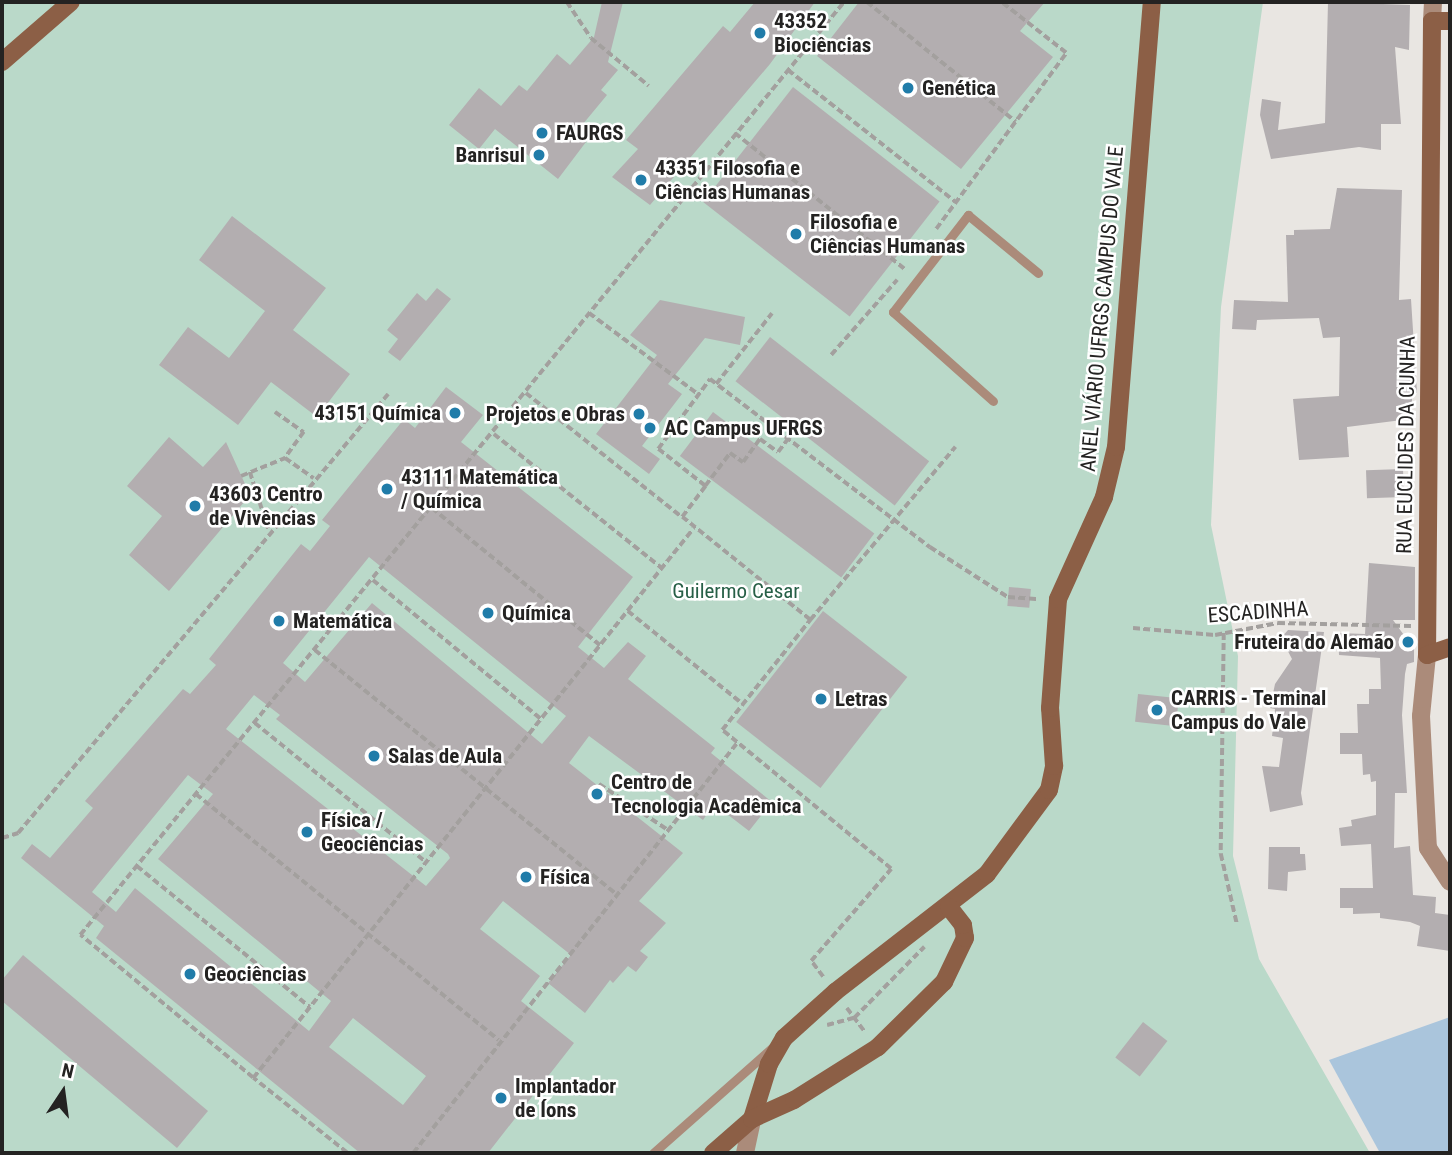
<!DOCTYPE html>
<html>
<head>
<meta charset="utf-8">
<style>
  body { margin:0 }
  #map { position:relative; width:1452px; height:1155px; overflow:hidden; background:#e9e6e2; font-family:"Roboto Condensed",sans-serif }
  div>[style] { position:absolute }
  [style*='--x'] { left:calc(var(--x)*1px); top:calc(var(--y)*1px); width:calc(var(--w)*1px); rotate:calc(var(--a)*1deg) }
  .green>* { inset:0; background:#bad9c9 }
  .water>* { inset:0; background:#aac5dc }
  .building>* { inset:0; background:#b3aeb0; transform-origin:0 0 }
  .path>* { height:3.5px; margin-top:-1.75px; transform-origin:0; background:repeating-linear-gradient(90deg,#a3a09e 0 7px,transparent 0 10.5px) }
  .lane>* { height:9px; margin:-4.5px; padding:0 4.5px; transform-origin:4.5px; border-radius:4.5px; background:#ab8b7a }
  .street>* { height:18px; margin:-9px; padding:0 9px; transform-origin:9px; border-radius:9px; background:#ab8b7a }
  .secondary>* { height:18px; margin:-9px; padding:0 9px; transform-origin:9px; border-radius:9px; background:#8c5f46 }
  .dots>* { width:19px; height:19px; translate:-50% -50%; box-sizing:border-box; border:4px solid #fff; border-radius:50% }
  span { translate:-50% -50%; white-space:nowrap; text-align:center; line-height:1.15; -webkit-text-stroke:5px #fff; paint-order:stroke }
  .poi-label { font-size:21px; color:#242322; font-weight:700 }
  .left { translate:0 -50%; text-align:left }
  .right { translate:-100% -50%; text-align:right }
  .street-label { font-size:21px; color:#242322 }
  .park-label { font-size:21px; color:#265f46 }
  .frame { position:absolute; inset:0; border:4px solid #242322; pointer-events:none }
  .north { position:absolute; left:28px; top:1057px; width:70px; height:70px; -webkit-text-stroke:5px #fff; paint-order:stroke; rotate:13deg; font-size:19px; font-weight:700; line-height:28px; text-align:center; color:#242322 }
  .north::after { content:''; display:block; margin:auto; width:24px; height:32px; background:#242322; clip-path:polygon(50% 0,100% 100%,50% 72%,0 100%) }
</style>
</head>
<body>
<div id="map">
  <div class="green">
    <i style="clip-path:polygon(2px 2px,1263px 2px,1221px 307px,1211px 525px,1238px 656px,1233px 856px,1259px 959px,1370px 1153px,2px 1153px)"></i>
  </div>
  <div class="water">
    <i style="clip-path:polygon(1450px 1017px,1450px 1153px,1380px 1153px,1329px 1060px)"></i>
  </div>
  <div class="building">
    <i style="clip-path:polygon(602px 2px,623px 2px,608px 62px,618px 70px,601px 90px,607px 95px,578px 130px,589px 138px,558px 179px,495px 129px,479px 149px,449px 125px,479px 88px,501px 106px,519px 85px,527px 91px,557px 54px,570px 65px,594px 37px)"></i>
    <i style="clip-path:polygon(755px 2px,815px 2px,770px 64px,650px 205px,612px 177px,638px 149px,626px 140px,723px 26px,730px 32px)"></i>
    <i style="clip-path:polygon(859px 2px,1045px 2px,1020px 31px,1053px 57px,961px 169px,817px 56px)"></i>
    <i style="clip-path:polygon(1328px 2px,1410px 5px,1409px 50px,1395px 47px,1401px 124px,1381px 124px,1381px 150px,1359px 147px,1271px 159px,1260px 115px,1262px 99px,1281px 102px,1278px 130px,1325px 123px)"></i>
    <i style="left:793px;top:87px;width:186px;height:146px;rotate:38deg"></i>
    <i style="clip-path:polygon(1337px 188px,1402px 190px,1399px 300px,1411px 299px,1417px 393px,1412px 393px,1412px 414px,1401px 415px,1402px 420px,1347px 427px,1349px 457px,1299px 460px,1293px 399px,1339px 396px,1340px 337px,1323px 338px,1319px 318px,1257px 320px,1256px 330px,1232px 329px,1234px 300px,1288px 302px,1286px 235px,1294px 235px,1294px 230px,1330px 229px)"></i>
    <i style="clip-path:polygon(232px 216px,326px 288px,293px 330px,350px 374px,317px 417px,271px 382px,238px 425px,159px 365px,188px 327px,229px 358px,265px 311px,199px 260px)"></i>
    <i style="clip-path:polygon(437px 288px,451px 299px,400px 361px,388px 352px,398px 339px,387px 330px,417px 293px,426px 301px)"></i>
    <i style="clip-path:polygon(660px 300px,745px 317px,740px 345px,705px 338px,668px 384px,682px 394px,642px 446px,660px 459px,649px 474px,596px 434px,657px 355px,630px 335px)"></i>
    <i style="left:770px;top:337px;width:202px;height:56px;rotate:38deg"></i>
    <i style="clip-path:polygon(evenodd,446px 387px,483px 415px,461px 442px,633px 577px,578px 647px,604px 668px,628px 642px,646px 656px,628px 679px,715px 748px,711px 753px,772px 802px,749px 831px,714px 804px,703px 820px,589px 736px,569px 763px,683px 853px,639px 901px,666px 923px,640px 951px,648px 957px,636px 972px,628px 966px,613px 983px,610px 980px,585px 1013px,548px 983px,571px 955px,503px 901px,480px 929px,540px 976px,521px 1001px,574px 1043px,488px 1153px,360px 1153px,96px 938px,104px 926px,21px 858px,32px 844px,50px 858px,93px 808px,85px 801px,183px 689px,190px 694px,216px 665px,209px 659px,301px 544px,310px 551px,330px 526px,322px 520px,404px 419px,415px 428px,446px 387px,369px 557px,566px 716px,542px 744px,372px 603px,305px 682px,283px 663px,369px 557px,446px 387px,254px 695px,280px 715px,276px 719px,448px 854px,450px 858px,426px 886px,226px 729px,254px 695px,446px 387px,188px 775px,213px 794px,158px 859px,331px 1001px,309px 1031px,135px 888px,116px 912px,92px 892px,188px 775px,446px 387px,353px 1018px,426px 1076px,403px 1105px,329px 1047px,353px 1018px)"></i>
    <i style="left:713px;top:412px;width:202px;height:55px;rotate:37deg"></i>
    <i style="clip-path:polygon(169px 437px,203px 467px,226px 442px,250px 495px,169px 591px,129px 555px,162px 516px,127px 486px)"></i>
    <i style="left:1403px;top:469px;width:28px;height:37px;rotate:88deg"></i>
    <i style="clip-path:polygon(1369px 563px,1415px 567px,1415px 620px,1393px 620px,1414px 649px,1414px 662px,1407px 664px,1405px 674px,1402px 715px,1407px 793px,1395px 793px,1394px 848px,1410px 846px,1413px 895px,1436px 897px,1435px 913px,1450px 915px,1450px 951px,1417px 946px,1420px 926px,1410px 922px,1380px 918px,1380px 913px,1353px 914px,1353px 908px,1340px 908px,1340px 888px,1373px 888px,1371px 844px,1341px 846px,1339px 828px,1352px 826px,1351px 820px,1376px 815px,1376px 781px,1371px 782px,1370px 774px,1363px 775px,1362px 754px,1340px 754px,1340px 733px,1358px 733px,1357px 704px,1369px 704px,1369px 689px,1381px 689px,1380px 658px,1339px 655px,1338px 633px,1365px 634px)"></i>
    <i style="left:1009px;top:587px;width:22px;height:19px;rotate:5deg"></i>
    <i style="left:823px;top:611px;width:107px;height:141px;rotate:38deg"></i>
    <i style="clip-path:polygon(1288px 630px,1324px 632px,1301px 793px,1303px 805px,1270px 812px,1262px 766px,1279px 767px,1283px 738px,1272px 736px,1275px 709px,1270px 708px,1275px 684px,1292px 659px,1281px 638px)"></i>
    <i style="left:1138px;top:694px;width:41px;height:28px;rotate:6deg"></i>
    <i style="clip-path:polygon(1269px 847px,1300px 847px,1300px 854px,1305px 854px,1306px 870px,1288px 872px,1287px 891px,1268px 889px)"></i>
    <i style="clip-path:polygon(23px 955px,208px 1111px,177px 1148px,2px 1001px,2px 980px)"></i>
    <i style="left:1143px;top:1022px;width:31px;height:45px;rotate:38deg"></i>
  </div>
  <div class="path">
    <i style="--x:567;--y:2;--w:43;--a:56.3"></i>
    <i style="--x:591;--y:38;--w:75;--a:39.6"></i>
    <i style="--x:867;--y:2;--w:191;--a:38.8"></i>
    <i style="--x:788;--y:70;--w:214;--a:38.2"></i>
    <i style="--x:735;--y:133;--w:219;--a:38.7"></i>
    <i style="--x:936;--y:229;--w:219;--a:-53.5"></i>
    <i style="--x:1066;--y:53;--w:83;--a:-141.9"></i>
    <i style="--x:589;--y:313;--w:136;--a:36.6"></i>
    <i style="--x:831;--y:355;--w:100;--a:-48.7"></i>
    <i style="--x:716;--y:384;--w:90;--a:-51.7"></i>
    <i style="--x:526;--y:393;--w:199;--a:38.5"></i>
    <i style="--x:275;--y:412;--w:35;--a:35"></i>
    <i style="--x:304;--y:432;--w:32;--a:126"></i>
    <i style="--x:285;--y:458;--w:35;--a:35"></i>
    <i style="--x:494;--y:434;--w:215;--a:38.6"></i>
    <i style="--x:250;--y:472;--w:62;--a:72.1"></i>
    <i style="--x:241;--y:476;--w:48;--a:-22.2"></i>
    <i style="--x:705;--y:486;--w:41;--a:-52.9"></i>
    <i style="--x:730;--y:453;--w:16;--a:35"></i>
    <i style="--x:743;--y:462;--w:29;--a:-54"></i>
    <i style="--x:760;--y:439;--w:22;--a:36"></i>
    <i style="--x:778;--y:452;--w:15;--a:-53"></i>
    <i style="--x:432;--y:508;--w:217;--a:39.2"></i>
    <i style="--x:373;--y:580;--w:218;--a:39.6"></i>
    <i style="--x:628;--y:611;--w:148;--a:39"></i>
    <i style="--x:810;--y:620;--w:226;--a:-50"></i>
    <i style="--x:1133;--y:628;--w:82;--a:4.9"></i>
    <i style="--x:1215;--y:635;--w:64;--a:-10.8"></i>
    <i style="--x:1278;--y:623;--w:133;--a:1.3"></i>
    <i style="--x:1224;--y:633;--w:221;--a:90.8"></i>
    <i style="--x:1221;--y:854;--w:72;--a:77.1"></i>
    <i style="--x:315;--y:650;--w:387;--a:39"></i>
    <i style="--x:255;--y:723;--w:220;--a:39.1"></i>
    <i style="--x:599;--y:784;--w:83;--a:33.7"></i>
    <i style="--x:196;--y:794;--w:390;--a:39.1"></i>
    <i style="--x:2;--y:838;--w:17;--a:-17"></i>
    <i style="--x:18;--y:833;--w:574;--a:-49.87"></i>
    <i style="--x:137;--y:866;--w:223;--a:39.2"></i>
    <i style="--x:823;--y:977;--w:20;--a:-127"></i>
    <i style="--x:811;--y:961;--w:122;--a:-49"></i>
    <i style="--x:891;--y:869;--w:219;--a:-140.6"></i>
    <i style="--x:722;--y:730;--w:141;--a:-51.3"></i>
    <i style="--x:810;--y:620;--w:164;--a:-141.2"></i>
    <i style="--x:682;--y:517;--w:39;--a:-53"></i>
    <i style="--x:705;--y:486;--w:60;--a:-141.8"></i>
    <i style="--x:658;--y:449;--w:87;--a:-53.4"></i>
    <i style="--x:710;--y:379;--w:277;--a:37.4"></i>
    <i style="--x:930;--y:547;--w:93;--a:32.7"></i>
    <i style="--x:1008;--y:597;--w:31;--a:4"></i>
    <i style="--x:847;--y:1008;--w:30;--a:53"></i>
    <i style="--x:827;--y:1025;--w:28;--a:-15"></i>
    <i style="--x:854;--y:1018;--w:100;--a:-45.4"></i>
    <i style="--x:253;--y:1078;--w:224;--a:-140.4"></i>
    <i style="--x:80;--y:935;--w:1206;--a:-50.69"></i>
    <i style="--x:347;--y:1153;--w:120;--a:-141.4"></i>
    <i style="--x:253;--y:1078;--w:704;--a:-51.29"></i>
    <i style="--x:413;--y:1153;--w:523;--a:-51.68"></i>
  </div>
  <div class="lane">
    <i style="--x:993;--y:401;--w:134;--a:-138.3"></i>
    <i style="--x:893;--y:312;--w:123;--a:-52.3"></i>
    <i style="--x:968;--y:215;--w:91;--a:39.6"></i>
    <i style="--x:653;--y:1153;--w:162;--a:-41.5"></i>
  </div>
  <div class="street">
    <i style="--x:1432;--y:21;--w:19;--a:-87"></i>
    <i style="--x:1427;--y:655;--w:61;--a:95.6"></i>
    <i style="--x:1421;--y:716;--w:132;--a:87"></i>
    <i style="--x:1428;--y:848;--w:40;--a:57.1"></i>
    <i style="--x:745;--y:1153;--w:35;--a:-78"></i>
  </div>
  <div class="secondary">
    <i style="--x:1450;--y:21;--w:18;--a:180"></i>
    <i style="--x:1432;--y:21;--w:634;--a:90.45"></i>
    <i style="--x:1427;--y:655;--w:24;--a:-19"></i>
    <i style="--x:2;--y:62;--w:91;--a:-41"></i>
    <i style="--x:752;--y:1119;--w:58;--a:-72.8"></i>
    <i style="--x:769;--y:1064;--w:30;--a:-60"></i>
    <i style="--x:784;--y:1038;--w:69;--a:-42"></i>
    <i style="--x:835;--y:992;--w:192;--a:-37.8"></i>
    <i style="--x:987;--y:874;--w:104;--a:-53.6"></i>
    <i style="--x:1049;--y:790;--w:25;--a:-78"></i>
    <i style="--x:1054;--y:766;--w:58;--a:-93.9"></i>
    <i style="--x:1050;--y:708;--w:109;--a:-85.8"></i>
    <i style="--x:1058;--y:599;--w:112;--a:-65.7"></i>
    <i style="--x:1104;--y:497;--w:51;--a:-76.5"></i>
    <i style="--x:1116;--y:447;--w:446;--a:-85.4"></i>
    <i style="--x:713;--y:1153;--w:52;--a:-41.1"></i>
    <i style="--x:752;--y:1119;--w:46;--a:-24.3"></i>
    <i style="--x:794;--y:1100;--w:99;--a:-32.2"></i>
    <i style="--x:878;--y:1047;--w:93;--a:-44.6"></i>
    <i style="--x:944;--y:982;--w:49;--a:-64.5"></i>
    <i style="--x:965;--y:938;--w:13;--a:-99"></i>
    <i style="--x:963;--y:925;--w:23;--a:-128"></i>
  </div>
  <div class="dots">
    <i style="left:760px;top:33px;background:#207ca9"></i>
    <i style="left:908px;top:88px;background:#207ca9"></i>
    <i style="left:542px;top:133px;background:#207ca9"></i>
    <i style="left:539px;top:155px;background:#207ca9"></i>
    <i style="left:641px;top:180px;background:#207ca9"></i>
    <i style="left:796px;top:234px;background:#207ca9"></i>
    <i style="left:455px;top:413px;background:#207ca9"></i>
    <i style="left:639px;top:414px;background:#207ca9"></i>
    <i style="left:650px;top:428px;background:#207ca9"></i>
    <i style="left:387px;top:489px;background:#207ca9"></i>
    <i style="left:195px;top:506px;background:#207ca9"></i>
    <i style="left:488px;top:613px;background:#207ca9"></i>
    <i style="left:279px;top:621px;background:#207ca9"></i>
    <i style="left:1408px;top:642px;background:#207ca9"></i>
    <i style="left:821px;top:699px;background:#207ca9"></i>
    <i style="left:1157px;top:710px;background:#207ca9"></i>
    <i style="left:374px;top:756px;background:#207ca9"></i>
    <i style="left:597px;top:794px;background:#207ca9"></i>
    <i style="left:307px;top:832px;background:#207ca9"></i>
    <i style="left:526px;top:877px;background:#207ca9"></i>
    <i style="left:190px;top:974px;background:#207ca9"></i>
    <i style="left:501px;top:1098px;background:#207ca9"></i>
  </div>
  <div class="poi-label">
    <span class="left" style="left:774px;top:33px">43352<br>Biociências</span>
    <span class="left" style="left:922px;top:88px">Genética</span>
    <span class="left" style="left:556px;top:133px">FAURGS</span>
    <span class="right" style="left:525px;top:155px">Banrisul</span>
    <span class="left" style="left:655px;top:180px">43351 Filosofia e<br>Ciências Humanas</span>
    <span class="left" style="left:810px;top:234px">Filosofia e<br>Ciências Humanas</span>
    <span class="right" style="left:441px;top:413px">43151 Química</span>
    <span class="right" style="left:625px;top:414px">Projetos e Obras</span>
    <span class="left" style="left:664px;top:428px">AC Campus UFRGS</span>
    <span class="left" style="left:401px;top:489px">43111 Matemática<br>/ Química</span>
    <span class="left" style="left:209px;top:506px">43603 Centro<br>de Vivências</span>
    <span class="left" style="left:502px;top:613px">Química</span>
    <span class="left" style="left:293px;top:621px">Matemática</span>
    <span class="right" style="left:1394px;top:642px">Fruteira do Alemão</span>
    <span class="left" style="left:1171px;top:710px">CARRIS - Terminal<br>Campus do Vale</span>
    <span class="left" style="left:835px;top:699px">Letras</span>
    <span class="left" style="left:388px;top:756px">Salas de Aula</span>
    <span class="left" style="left:611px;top:794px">Centro de<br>Tecnologia Acadêmica</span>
    <span class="left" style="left:321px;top:832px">Física /<br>Geociências</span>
    <span class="left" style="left:540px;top:877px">Física</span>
    <span class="left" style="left:204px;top:974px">Geociências</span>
    <span class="left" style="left:515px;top:1098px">Implantador<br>de Íons</span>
  </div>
  <div class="street-label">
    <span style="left:1102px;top:309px;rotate:-85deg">ANEL VIÁRIO UFRGS CAMPUS DO VALE</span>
    <span style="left:1406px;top:445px;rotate:-89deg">RUA EUCLIDES DA CUNHA</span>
    <span style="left:1258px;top:612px;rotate:-4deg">ESCADINHA</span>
  </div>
  <div class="park-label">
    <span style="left:736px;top:591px">Guilermo Cesar</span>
  </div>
  <div class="frame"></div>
  <div class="north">N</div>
</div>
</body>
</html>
